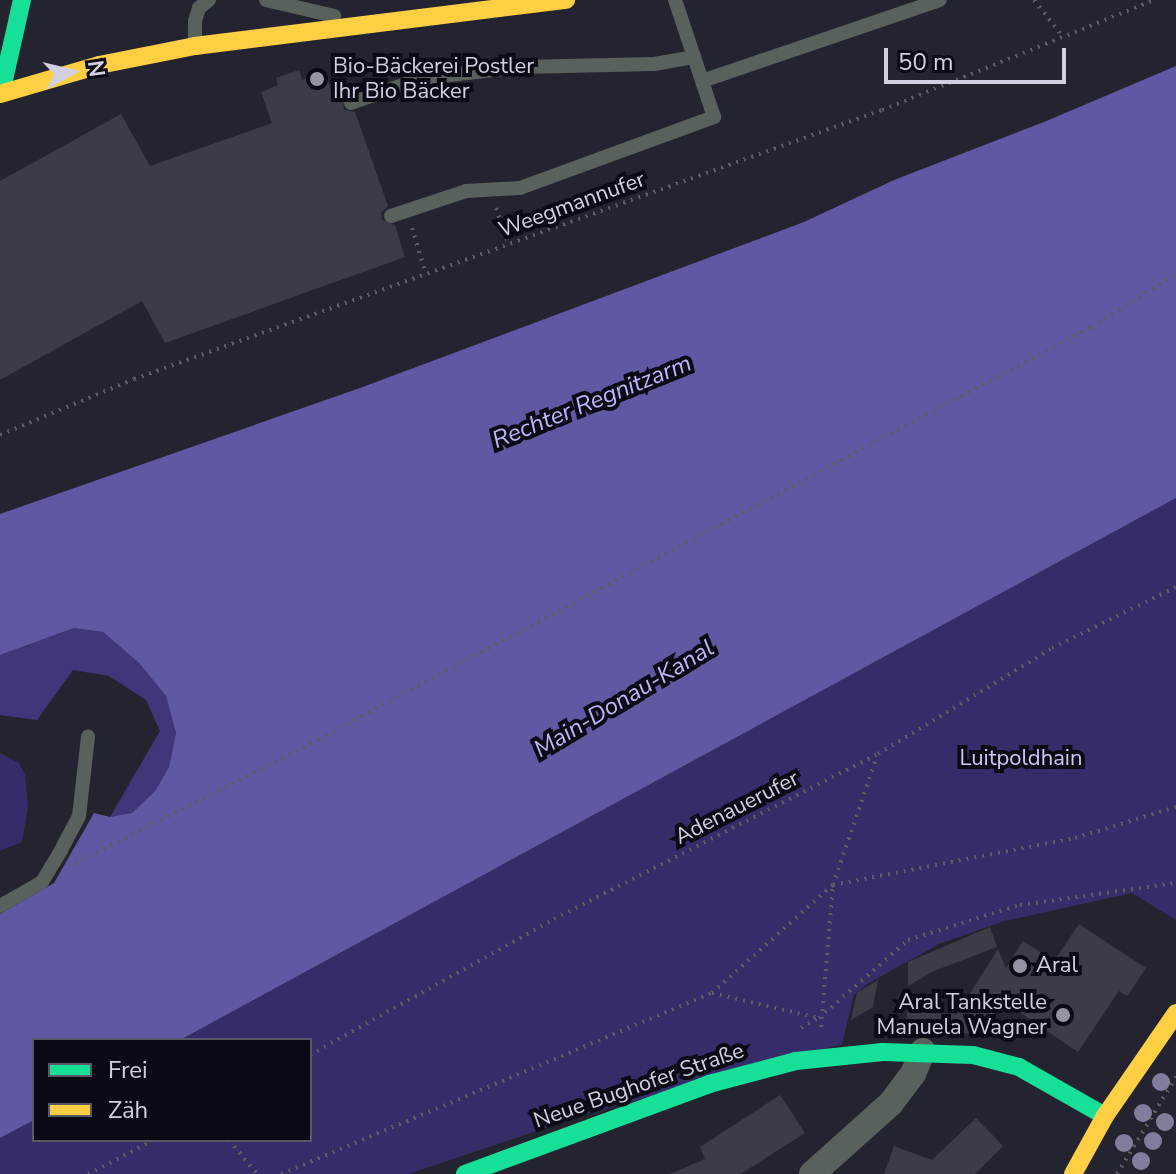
<!DOCTYPE html>
<html>
<head>
<meta charset="utf-8">
<style>
  body { margin:0 }
  #map { position:relative; width:1176px; height:1174px; overflow:hidden; background:#242430; font-family:"Nunito Sans",sans-serif }
  div>[style] { position:absolute }
  [style*='--x'] { left:calc(var(--x)*1px); top:calc(var(--y)*1px); width:calc(var(--w)*1px); rotate:calc(var(--a)*1deg) }
  .green>* { inset:0; background:#342d69 }
  .forest>* { inset:0; background:#40377b }
  .water>* { inset:0; background:#5f59a4 }
  .building>* { inset:0; background:#3c3c47 }
  .path>* { height:4px; margin-top:-2px; transform-origin:0; background:repeating-linear-gradient(90deg,#59605f 0 2px,transparent 0 8px) }
  .lane>* { height:14px; margin:-7px; padding:0 7px; transform-origin:7px; border-radius:7px; background:#58615c }
  .street>* { height:26px; margin:-13px; padding:0 13px; transform-origin:13px; border-radius:13px; background:#58615c }
  .fast>* { height:18px; margin:-9px; padding:0 9px; transform-origin:9px; border-radius:9px; background:#16e098 }
  .slow>* { height:18px; margin:-9px; padding:0 9px; transform-origin:9px; border-radius:9px; background:#ffcf43 }
  .trees>* { width:18px; height:18px; margin:-9px; border-radius:50%; background:#7f7f9d }
  .dots>* { width:22px; height:22px; translate:-50% -50%; box-sizing:border-box; border:4px solid #0a0a14; border-radius:50% }
  span { translate:-50% -50%; white-space:nowrap; text-align:center; line-height:1.15; -webkit-text-stroke:8px #0a0a14; paint-order:stroke }
  .poi-label { font-size:22px; color:#d0d0e0 }
  .left { translate:0 -50%; text-align:left }
  .right { translate:-100% -50%; text-align:right }
  .street-label { font-size:22px; color:#d0d0e0 }
  .park-label { font-size:22px; color:#cacaf7 }
  .water-label { font-size:24px; color:#bab8fa; font-style:italic }
  .legend { position:absolute; left:32px; top:1038px; width:280px; height:104px; box-sizing:border-box; background:#0a0a14; border:2px solid #595966; margin:0; padding:10px 14px; list-style:none; font-size:24px; color:#d0d0e0 }
  .legend li { display:flex; align-items:center; gap:16px; height:40px }
  .legend b { width:40px; border:2px solid #595966 }
  .north { position:absolute; left:32px; top:32px; width:80px; height:80px; -webkit-text-stroke:6px #0a0a14; paint-order:stroke; rotate:82deg; font-size:22px; font-weight:700; line-height:32px; text-align:center; color:#d0d0e0 }
  .north::after { content:''; display:block; margin:auto; width:28px; height:36px; background:#d0d0e0; clip-path:polygon(50% 0,100% 100%,50% 72%,0 100%) }
  .scale { position:absolute; left:884px; top:48px; width:182px; height:36px; box-sizing:border-box; border:4px solid #d0d0e0; border-top:0; padding-left:10px; font-size:24px; line-height:28px; white-space:nowrap; color:#d0d0e0; -webkit-text-stroke:6px #0a0a14; paint-order:stroke }
</style>
</head>
<body>
<div id="map">
  <div class="green">
    <i style="clip-path:polygon(1176px 498px,1176px 920px,1132px 893px,1004px 921px,939px 944px,867px 984px,854px 995px,842px 1044px,587px 1114px,408px 1174px,0 1174px,0 1138px,34px 1120px,34px 1140px,310px 1140px,310px 1040px,180px 1040px)"></i>
    <i style="clip-path:polygon(0 753px,19px 763px,25px 775px,28px 807px,22px 842px,0 851px)"></i>
  </div>
  <div class="forest">
    <i style="clip-path:polygon(74px 628px,103px 632px,139px 663px,166px 696px,176px 733px,169px 767px,155px 791px,132px 813px,110px 817px,160px 731px,146px 700px,109px 676px,73px 670px,37px 720px,0 715px,0 655px)"></i>
  </div>
  <div class="water">
    <i style="clip-path:polygon(1176px 66px,1176px 498px,180px 1040px,34px 1040px,34px 1120px,0 1138px,0 914px,54px 883px,94px 813px,110px 817px,132px 813px,155px 791px,169px 767px,176px 733px,166px 696px,139px 663px,103px 632px,74px 628px,0 655px,0 514px,360px 388px,804px 222px,894px 180px,1044px 122px)"></i>
  </div>
  <div class="building">
    <i style="clip-path:polygon(299px 70px,302px 80px,325px 72px,334px 100px,343px 97px,344px 110px,355px 112px,388px 206px,381px 213px,382px 220px,395px 225px,405px 257px,165px 343px,142px 301px,0 380px,0 181px,121px 114px,150px 166px,272px 123px,261px 92px,278px 85px,276px 78px)"></i>
    <i style="clip-path:polygon(1079px 924px,1146px 968px,1127px 996px,1119px 991px,1078px 1052px,1003px 1001px,980px 1034px,906px 1031px,907px 1012px,957px 1014px,998px 949px,1006px 968px,1023px 941px,1054px 961px)"></i>
    <i style="clip-path:polygon(990px 927px,997px 947px,934px 971px,908px 986px,908px 962px)"></i>
    <i style="clip-path:polygon(878px 980px,873px 1007px,851px 1020px,857px 993px)"></i>
    <i style="clip-path:polygon(780px 1095px,805px 1133px,741px 1174px,670px 1174px,705px 1159px,700px 1147px)"></i>
    <i style="clip-path:polygon(976px 1118px,1003px 1146px,975px 1174px,884px 1174px,894px 1146px,932px 1160px)"></i>
  </div>
  <div class="path">
    <i style="--x:1034;--y:0;--w:47;--a:51.9"></i>
    <i style="--x:496;--y:208;--w:39;--a:71"></i>
    <i style="--x:412;--y:228;--w:48;--a:73.1"></i>
    <i style="--x:0;--y:435;--w:145;--a:-22.7"></i>
    <i style="--x:134;--y:379;--w:795;--a:-19.78"></i>
    <i style="--x:882;--y:110;--w:293;--a:-22"></i>
    <i style="--x:75;--y:864;--w:274;--a:-27.1"></i>
    <i style="--x:319;--y:739;--w:875;--a:-28.09"></i>
    <i style="--x:1091;--y:327;--w:100;--a:-31.9"></i>
    <i style="--x:712;--y:993;--w:162;--a:-41.8"></i>
    <i style="--x:833;--y:885;--w:247;--a:-11"></i>
    <i style="--x:1075;--y:838;--w:106;--a:-17.1"></i>
    <i style="--x:821;--y:1027;--w:143;--a:-85.2"></i>
    <i style="--x:833;--y:885;--w:136;--a:-71.2"></i>
    <i style="--x:801;--y:1028;--w:21;--a:-29"></i>
    <i style="--x:819;--y:1018;--w:118;--a:-41.2"></i>
    <i style="--x:908;--y:940;--w:117;--a:-17.4"></i>
    <i style="--x:1020;--y:905;--w:158;--a:-8"></i>
    <i style="--x:310;--y:1055;--w:279;--a:-29.1"></i>
    <i style="--x:554;--y:919;--w:364;--a:-27"></i>
    <i style="--x:878;--y:754;--w:204;--a:-31.3"></i>
    <i style="--x:1052;--y:648;--w:138;--a:-26.2"></i>
    <i style="--x:229;--y:1140;--w:44;--a:50.5"></i>
    <i style="--x:88;--y:1174;--w:74;--a:-27.3"></i>
    <i style="--x:281;--y:1174;--w:467;--a:-22.8"></i>
    <i style="--x:712;--y:993;--w:110;--a:13.2"></i>
    <i style="--x:1117;--y:1174;--w:114;--a:-58.7"></i>
  </div>
  <div class="lane">
    <i style="--x:266;--y:0;--w:70;--a:13.2"></i>
    <i style="--x:195;--y:46;--w:25;--a:-90"></i>
    <i style="--x:195;--y:21;--w:14;--a:-73"></i>
    <i style="--x:199;--y:8;--w:13;--a:-39"></i>
    <i style="--x:702;--y:81;--w:251;--a:-18.8"></i>
    <i style="--x:351;--y:103;--w:76;--a:-19.1"></i>
    <i style="--x:423;--y:78;--w:99;--a:-6.4"></i>
    <i style="--x:521;--y:67;--w:133;--a:-1.3"></i>
    <i style="--x:654;--y:64;--w:41;--a:-9.9"></i>
    <i style="--x:391;--y:216;--w:79;--a:-18.4"></i>
    <i style="--x:466;--y:191;--w:54;--a:-3.2"></i>
    <i style="--x:520;--y:188;--w:207;--a:-20.1"></i>
    <i style="--x:714;--y:117;--w:123;--a:-108.4"></i>
    <i style="--x:0;--y:906;--w:48;--a:-29.7"></i>
    <i style="--x:42;--y:882;--w:37;--a:-59"></i>
    <i style="--x:61;--y:850;--w:38;--a:-62"></i>
    <i style="--x:79;--y:816;--w:80;--a:-83.5"></i>
  </div>
  <div class="street">
    <i style="--x:812;--y:1174;--w:106;--a:-41.9"></i>
    <i style="--x:891;--y:1103;--w:36;--a:-53"></i>
    <i style="--x:913;--y:1074;--w:25;--a:-67"></i>
  </div>
  <div class="fast">
    <i style="--x:1;--y:93;--w:95;--a:-77.3"></i>
    <i style="--x:465;--y:1174;--w:260;--a:-20.2"></i>
    <i style="--x:709;--y:1084;--w:90;--a:-14.8"></i>
    <i style="--x:796;--y:1061;--w:87;--a:-5.9"></i>
    <i style="--x:883;--y:1052;--w:90;--a:1.9"></i>
    <i style="--x:973;--y:1055;--w:48;--a:14.6"></i>
    <i style="--x:1019;--y:1067;--w:99;--a:29.7"></i>
  </div>
  <div class="slow">
    <i style="--x:0;--y:94;--w:103;--a:-16.3"></i>
    <i style="--x:99;--y:65;--w:98;--a:-11.2"></i>
    <i style="--x:195;--y:46;--w:374;--a:-7.1"></i>
    <i style="--x:1073;--y:1174;--w:66;--a:-61.1"></i>
    <i style="--x:1105;--y:1116;--w:125;--a:-55.4"></i>
  </div>
  <div class="trees">
    <i style="left:1161px;top:1082px"></i>
    <i style="left:1143px;top:1113px"></i>
    <i style="left:1165px;top:1122px"></i>
    <i style="left:1153px;top:1141px"></i>
    <i style="left:1124px;top:1143px"></i>
    <i style="left:1141px;top:1161px"></i>
  </div>
  <div class="dots">
    <i style="left:317px;top:79px;background:#9494a2"></i>
    <i style="left:1020px;top:966px;background:#9494a2"></i>
    <i style="left:1063px;top:1015px;background:#9494a2"></i>
  </div>
  <div class="poi-label">
    <span class="left" style="left:333px;top:79px">Bio-Bäckerei Postler<br>Ihr Bio Bäcker</span>
    <span class="left" style="left:1036px;top:966px">Aral</span>
    <span class="right" style="left:1047px;top:1015px">Aral Tankstelle<br>Manuela Wagner</span>
  </div>
  <div class="street-label">
    <span style="left:572px;top:205px;rotate:-20deg">Weegmannufer</span>
    <span style="left:737px;top:808px;rotate:-27deg">Adenauerufer</span>
    <span style="left:639px;top:1086px;rotate:-19deg">Neue Bughofer Straße</span>
  </div>
  <div class="park-label">
    <span style="left:1021px;top:759px">Luitpoldhain</span>
  </div>
  <div class="water-label">
    <span style="left:592px;top:402px;rotate:-22deg">Rechter Regnitzarm</span>
    <span style="left:624px;top:699px;rotate:-31deg">Main-Donau-Kanal</span>
  </div>
  <ul class="legend">
  <li><b style="height:10px;background:#16e098"></b>Frei</li>
  <li><b style="height:10px;background:#ffcf43"></b>Zäh</li>
  </ul>
  <div class="north">N</div>
  <div class="scale">50 m</div>
</div>
</body>
</html>
